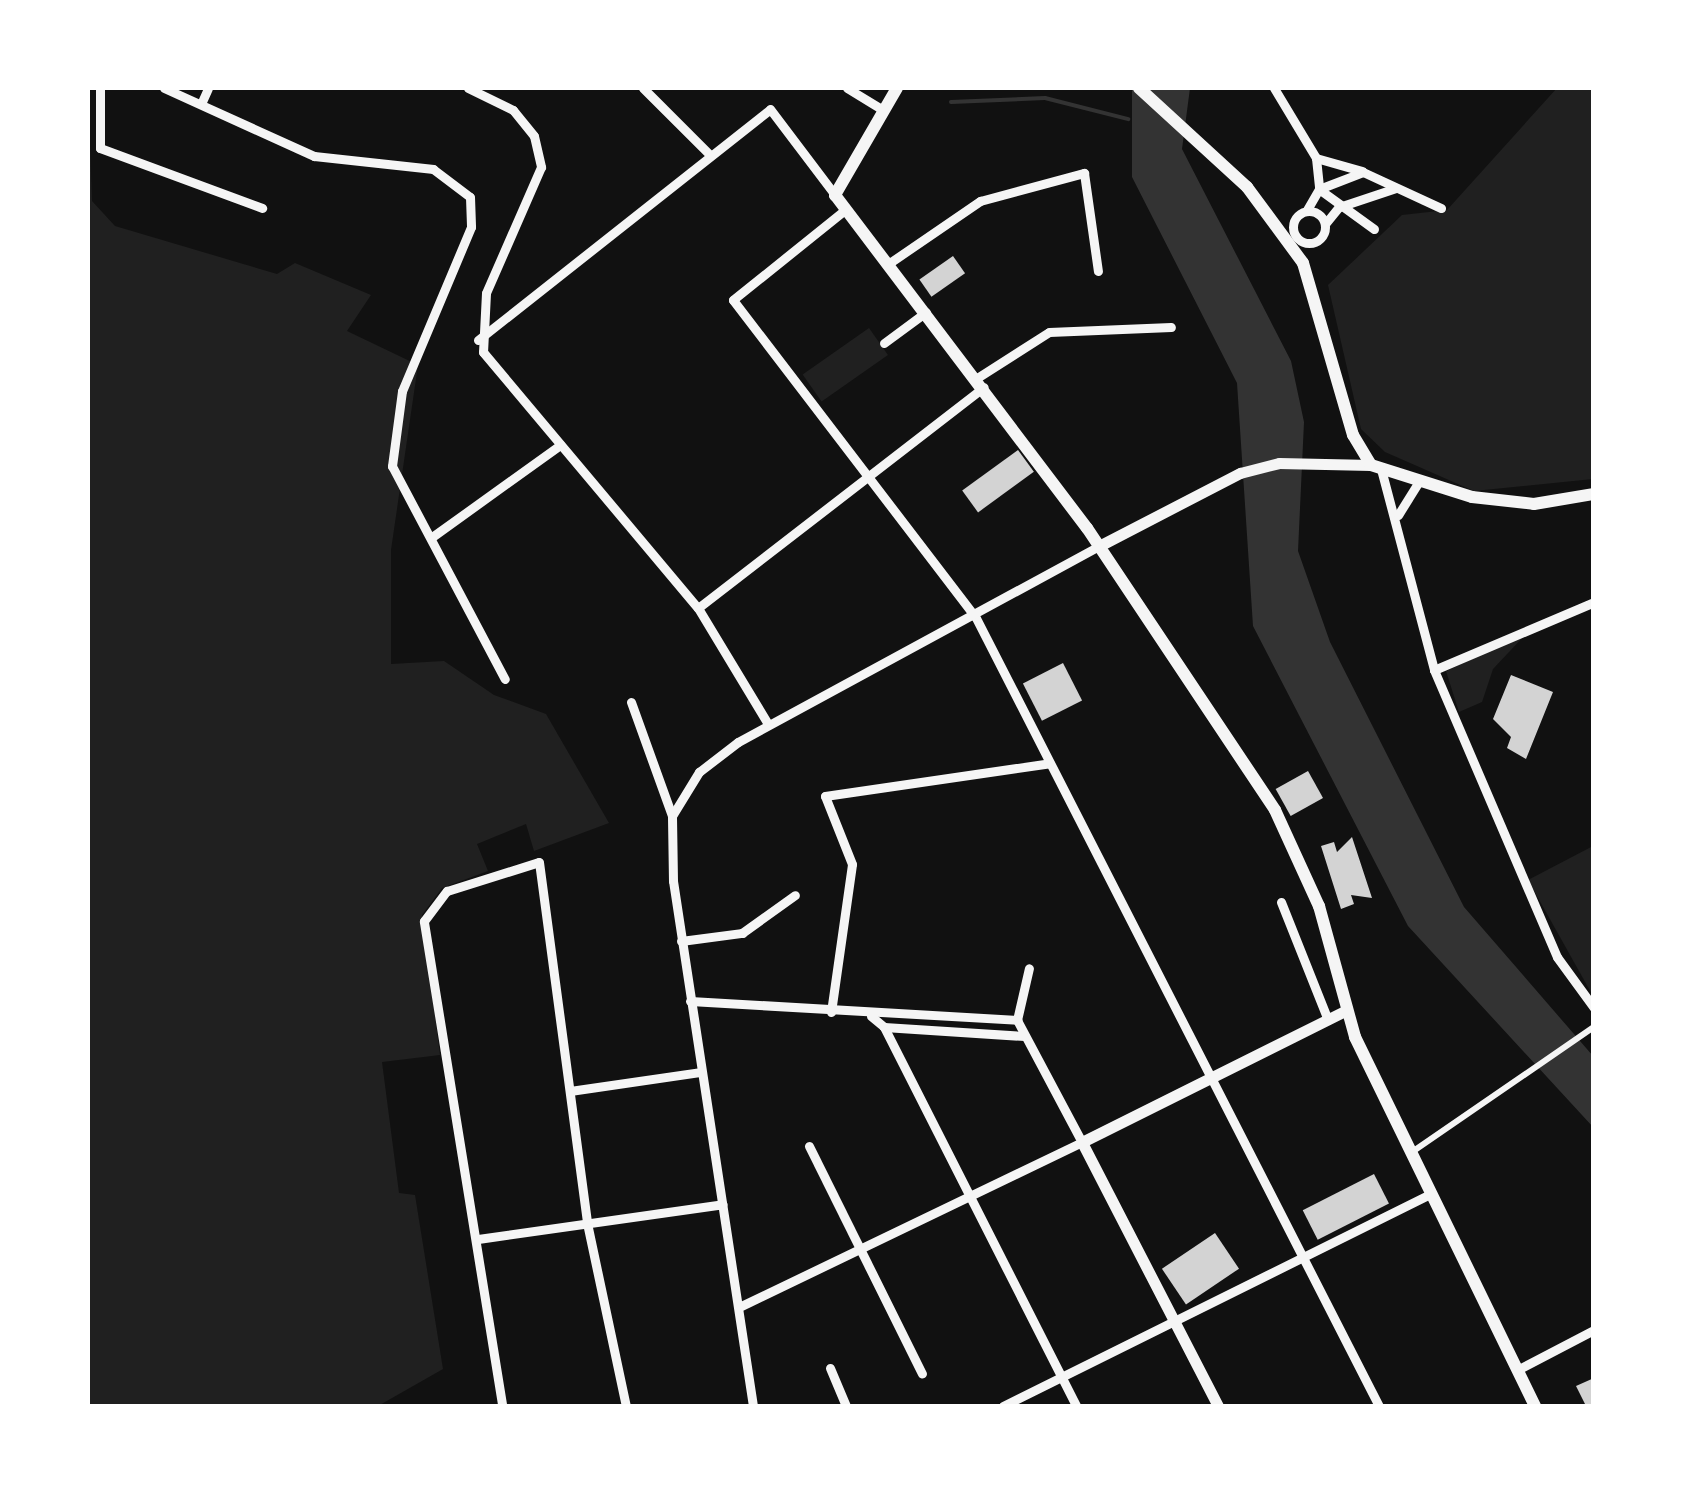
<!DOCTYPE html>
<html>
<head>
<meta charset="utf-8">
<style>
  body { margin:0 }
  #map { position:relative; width:1681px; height:1494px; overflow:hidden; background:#111; font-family:"Crimson Pro",serif }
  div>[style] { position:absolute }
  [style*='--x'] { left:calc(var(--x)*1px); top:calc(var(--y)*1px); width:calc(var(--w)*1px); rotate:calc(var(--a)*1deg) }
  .green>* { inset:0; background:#202020; transform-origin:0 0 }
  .water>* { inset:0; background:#333 }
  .stream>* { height:4px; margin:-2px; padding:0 2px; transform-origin:2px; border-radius:2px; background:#333 }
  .building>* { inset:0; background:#d3d3d3; transform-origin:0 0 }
  .pedestrian>* { height:6px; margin:-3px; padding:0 3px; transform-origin:3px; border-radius:3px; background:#f5f5f5 }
  .minor>* { height:9px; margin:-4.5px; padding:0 4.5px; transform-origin:4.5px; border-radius:4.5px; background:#f5f5f5 }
  .minor>.ring { margin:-4.5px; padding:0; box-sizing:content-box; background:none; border:9px solid #f5f5f5; border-radius:50% }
  .tertiary>* { height:11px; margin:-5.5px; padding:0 5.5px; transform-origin:5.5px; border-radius:5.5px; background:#f5f5f5 }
  .secondary>* { height:12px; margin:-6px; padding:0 6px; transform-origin:6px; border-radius:6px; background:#f5f5f5 }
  span { translate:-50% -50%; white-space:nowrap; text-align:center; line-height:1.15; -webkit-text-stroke:10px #fff; paint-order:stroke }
  .frame { position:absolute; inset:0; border:90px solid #fff; pointer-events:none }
</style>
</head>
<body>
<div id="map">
  <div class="green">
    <i style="clip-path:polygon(88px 88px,92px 201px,115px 226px,277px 274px,295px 263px,371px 295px,347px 331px,418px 365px,391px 550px,391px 664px,444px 661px,494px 695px,546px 714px,609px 823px,534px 851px,526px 824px,477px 844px,488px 871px,442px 888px,422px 915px,440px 1055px,382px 1062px,399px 1193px,415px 1195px,443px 1369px,378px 1406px,88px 1406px)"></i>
    <i style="clip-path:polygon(1557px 88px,1593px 88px,1593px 479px,1474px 491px,1385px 452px,1361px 429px,1328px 285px,1402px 215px,1447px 210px)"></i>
    <i style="left:869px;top:328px;width:33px;height:81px;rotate:55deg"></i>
    <i style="clip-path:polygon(1525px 635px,1493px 669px,1482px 702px,1459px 712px,1446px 671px)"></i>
    <i style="clip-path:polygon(1593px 846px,1593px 996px,1528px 880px)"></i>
  </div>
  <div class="water">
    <i style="clip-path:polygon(1132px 88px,1190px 88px,1182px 149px,1291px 361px,1304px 422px,1298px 551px,1330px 642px,1464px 907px,1593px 1056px,1593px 1127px,1408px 926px,1253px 626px,1237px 383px,1132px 177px)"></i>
  </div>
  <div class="stream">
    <i style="--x:951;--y:102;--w:94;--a:-2.4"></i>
    <i style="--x:1045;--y:98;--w:86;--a:14.2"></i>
  </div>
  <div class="building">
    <i style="left:953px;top:256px;width:21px;height:41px;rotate:55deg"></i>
    <i style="left:1018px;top:450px;width:27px;height:69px;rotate:54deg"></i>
    <i style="left:1063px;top:663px;width:42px;height:45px;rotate:63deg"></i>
    <i style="clip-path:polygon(1511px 675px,1553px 692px,1526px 759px,1507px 748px,1511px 737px,1493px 719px)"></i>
    <i style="left:1308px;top:771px;width:31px;height:37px;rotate:61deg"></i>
    <i style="clip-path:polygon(1352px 837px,1372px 898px,1351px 895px,1354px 904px,1341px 909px,1321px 846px,1334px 842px,1337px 852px)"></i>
    <i style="left:1374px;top:1174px;width:33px;height:80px;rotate:63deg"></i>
    <i style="left:1215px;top:1233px;width:43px;height:64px;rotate:56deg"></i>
    <i style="clip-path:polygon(1594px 1378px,1594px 1406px,1586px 1406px,1576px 1386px)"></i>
  </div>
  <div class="pedestrian">
    <i style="--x:1412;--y:1152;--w:221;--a:-34.5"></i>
  </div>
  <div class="minor">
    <i style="--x:100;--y:88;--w:60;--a:90"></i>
    <i style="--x:100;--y:148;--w:173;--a:20.3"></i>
    <i style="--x:164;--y:88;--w:165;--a:24.4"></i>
    <i style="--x:314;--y:156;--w:120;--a:6.2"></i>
    <i style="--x:433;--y:169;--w:46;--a:37.1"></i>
    <i style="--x:470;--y:197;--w:30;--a:88"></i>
    <i style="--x:471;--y:227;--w:178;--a:112.8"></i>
    <i style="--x:402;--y:391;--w:76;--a:97.6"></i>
    <i style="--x:392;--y:466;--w:241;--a:62.1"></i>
    <i style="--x:468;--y:88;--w:50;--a:26.1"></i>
    <i style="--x:513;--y:110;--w:33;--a:51"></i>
    <i style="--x:534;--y:136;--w:32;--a:77"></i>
    <i style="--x:541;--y:167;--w:137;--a:113.6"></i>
    <i style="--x:486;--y:293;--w:59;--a:92.9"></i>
    <i style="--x:483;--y:352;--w:334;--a:50"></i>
    <i style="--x:698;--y:608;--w:135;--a:58.9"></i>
    <i style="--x:643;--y:88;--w:95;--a:45"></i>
    <i style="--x:847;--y:88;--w:42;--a:31.4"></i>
    <i style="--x:1274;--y:88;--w:82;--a:59"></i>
    <i style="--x:1316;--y:158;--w:31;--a:84"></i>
    <i style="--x:1319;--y:189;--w:24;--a:120"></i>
    <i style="--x:201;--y:104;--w:17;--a:-66"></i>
    <i style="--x:1316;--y:158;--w:48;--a:15.8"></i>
    <i style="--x:846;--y:209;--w:145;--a:141.2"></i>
    <i style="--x:733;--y:300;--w:398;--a:52.6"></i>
    <i style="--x:975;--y:616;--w:887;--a:62.92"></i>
    <i class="ring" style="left:1293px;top:211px;width:23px;height:23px"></i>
    <i style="--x:1325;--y:224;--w:22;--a:-51"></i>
    <i style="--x:1339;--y:207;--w:60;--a:-18.4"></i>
    <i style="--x:1374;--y:229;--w:68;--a:-144"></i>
    <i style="--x:1319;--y:189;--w:47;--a:-21.1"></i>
    <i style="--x:1363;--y:172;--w:86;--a:24.8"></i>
    <i style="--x:888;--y:264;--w:112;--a:-34.4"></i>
    <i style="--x:980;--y:201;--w:108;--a:-15.1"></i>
    <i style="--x:1084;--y:173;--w:99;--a:81.9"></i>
    <i style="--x:478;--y:340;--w:372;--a:-38.3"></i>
    <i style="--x:770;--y:109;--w:108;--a:52.9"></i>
    <i style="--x:884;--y:343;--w:52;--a:-36.4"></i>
    <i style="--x:977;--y:378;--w:85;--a:-32.6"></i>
    <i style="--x:1049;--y:332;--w:122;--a:-2.3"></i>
    <i style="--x:1381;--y:469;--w:208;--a:75.2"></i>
    <i style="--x:1434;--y:670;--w:312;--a:66.8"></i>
    <i style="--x:1557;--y:957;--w:63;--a:54"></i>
    <i style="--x:1398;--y:515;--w:39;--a:-58"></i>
    <i style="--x:432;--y:537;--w:158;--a:-35.7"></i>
    <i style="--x:698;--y:608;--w:361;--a:-37.7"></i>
    <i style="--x:1434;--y:670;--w:174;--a:-23"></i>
    <i style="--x:631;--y:702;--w:121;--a:70.2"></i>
    <i style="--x:1281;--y:902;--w:127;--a:68.3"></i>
    <i style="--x:681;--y:941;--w:62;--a:-7.5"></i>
    <i style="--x:742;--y:933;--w:65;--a:-35.6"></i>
    <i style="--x:690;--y:1001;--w:328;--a:3.3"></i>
    <i style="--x:1017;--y:1020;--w:138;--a:62"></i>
    <i style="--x:1082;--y:1142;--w:378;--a:154.3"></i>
    <i style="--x:831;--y:1012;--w:149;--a:-81.9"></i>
    <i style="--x:852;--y:864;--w:73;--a:-111.7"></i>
    <i style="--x:825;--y:796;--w:227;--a:-8.3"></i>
    <i style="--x:871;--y:1016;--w:17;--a:40"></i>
    <i style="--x:884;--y:1027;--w:141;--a:3.7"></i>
    <i style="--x:1017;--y:1020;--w:53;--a:-77"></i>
    <i style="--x:884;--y:1027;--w:425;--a:63.1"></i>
    <i style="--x:570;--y:1091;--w:131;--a:-8.3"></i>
    <i style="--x:809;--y:1146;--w:254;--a:63.6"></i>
    <i style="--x:478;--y:1239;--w:247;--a:-8.1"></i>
    <i style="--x:830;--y:1368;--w:41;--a:67.2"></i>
    <i style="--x:1517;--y:1370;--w:87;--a:-27.5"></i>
    <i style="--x:502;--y:1404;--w:489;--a:-99.2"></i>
    <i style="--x:424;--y:921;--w:38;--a:-53"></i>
    <i style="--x:447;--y:891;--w:96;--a:-17.5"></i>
    <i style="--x:539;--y:862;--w:364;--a:82.4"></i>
    <i style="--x:587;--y:1223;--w:187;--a:78"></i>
    <i style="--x:753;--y:1406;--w:531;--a:-98.66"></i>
    <i style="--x:673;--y:881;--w:65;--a:-90.9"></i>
    <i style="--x:672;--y:816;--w:52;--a:-58.5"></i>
    <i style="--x:699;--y:772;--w:49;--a:-37.6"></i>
    <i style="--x:738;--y:742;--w:411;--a:-28.5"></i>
    <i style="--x:1003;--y:1406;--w:478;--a:-26.4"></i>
  </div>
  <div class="tertiary">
    <i style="--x:1099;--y:546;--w:159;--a:-27.4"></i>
    <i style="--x:1240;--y:473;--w:40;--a:-14.4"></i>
    <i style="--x:1279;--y:463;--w:92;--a:1.2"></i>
    <i style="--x:1218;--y:1406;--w:297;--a:-117.3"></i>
    <i style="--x:1082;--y:1142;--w:296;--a:-26.5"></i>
  </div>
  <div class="secondary">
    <i style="--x:897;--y:88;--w:124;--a:120.1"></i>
    <i style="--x:835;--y:195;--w:418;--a:52.9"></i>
    <i style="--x:1087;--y:528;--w:339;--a:56.3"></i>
    <i style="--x:1275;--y:810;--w:106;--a:65.4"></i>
    <i style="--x:1319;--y:906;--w:136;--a:74.6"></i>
    <i style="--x:1355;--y:1037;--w:411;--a:64"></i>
    <i style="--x:1139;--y:88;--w:147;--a:42.5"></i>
    <i style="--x:1247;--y:187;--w:94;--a:53.6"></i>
    <i style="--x:1303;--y:263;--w:179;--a:73.8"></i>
    <i style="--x:1353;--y:435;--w:35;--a:59"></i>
    <i style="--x:1371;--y:465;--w:106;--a:17.6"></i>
    <i style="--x:1472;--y:497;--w:62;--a:6.4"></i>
    <i style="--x:1534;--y:504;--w:61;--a:-9.5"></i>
  </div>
  <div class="frame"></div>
</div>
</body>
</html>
